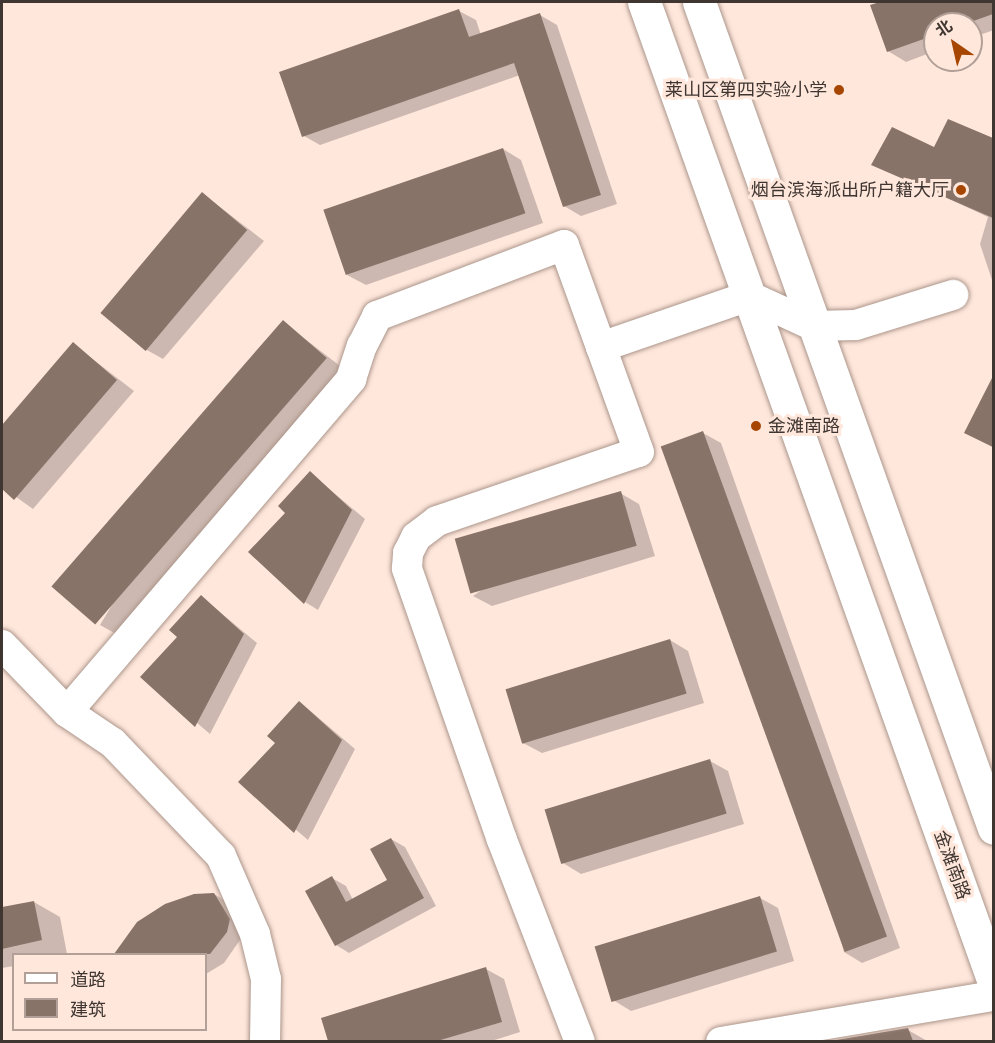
<!DOCTYPE html>
<html>
<head>
<meta charset="utf-8">
<style>
  body { margin:0 }
  #map { position:relative; width:995px; height:1043px; overflow:hidden; background:#ffe7dc; font-family:"Times New Roman","Noto Sans SC",serif }
  div>[style] { position:absolute }
  [style*='--x'] { left:calc(var(--x)*1px); top:calc(var(--y)*1px); width:calc(var(--w)*1px); rotate:calc(var(--a)*1deg) }
  .shadow>* { inset:0; background:#0003 }
  .building>* { inset:0; background:#887369; transform-origin:0 0 }
  .roads { filter:drop-shadow(0 0 2px #ac968b) drop-shadow(0 0 2px #ac968b) }
  .minor>* { height:30px; margin:-15px; padding:0 15px; transform-origin:15px; border-radius:15px; background:#fff }
  .tertiary>* { height:33px; margin:-16.5px; padding:0 16.5px; transform-origin:16.5px; border-radius:16.5px; background:#fff }
  .dots>* { width:16px; height:16px; translate:-50% -50%; box-sizing:border-box; border:3px solid #ffe7dc; border-radius:50% }
  span { translate:-50% -50%; white-space:nowrap; text-align:center; line-height:1.15; -webkit-text-stroke:6px #ffe7dc; paint-order:stroke }
  .poi-label { font-size:18px; color:#3f3631 }
  .right { translate:-100% -50%; text-align:right }
  .left { translate:0 -50%; text-align:left }
  .street-label { font-size:18px; color:#3f3631 }
  .frame { position:absolute; inset:0; border:3px solid #3f3631; pointer-events:none }
  .legend { position:absolute; left:12px; top:953px; width:195px; height:78px; box-sizing:border-box; background:#ffe7dc; border:2px solid #b2a098; margin:0; padding:8px 10px; list-style:none; font-size:18px; color:#3f3631 }
  .legend li { display:flex; align-items:center; gap:12px; height:30px }
  .legend b { width:30px; border:2px solid #b2a098 }
  .north { position:absolute; left:923px; top:12px; width:60px; height:60px; box-sizing:border-box; background:#ffe7dc; border:2px solid #b2a098; border-radius:50%; rotate:326deg; font-size:16px; font-weight:700; line-height:24px; text-align:center; color:#3f3631 }
  .north::after { content:''; display:block; margin:auto; width:21px; height:27px; background:#a64600; clip-path:polygon(50% 0,100% 100%,50% 72%,0 100%) }
</style>
</head>
<body>
<div id="map">
  <div class="shadow">
    <i style="clip-path:polygon(885px 2px,994px 2px,994px 30px,971px 38px,971px 24px,935px 24px,935px 51px,906px 62px,888px 51px,872px 6px)"></i>
    <i style="clip-path:polygon(459px 11px,476px 20px,481px 35px,540px 15px,557px 25px,617px 204px,581px 216px,564px 206px,520px 75px,320px 145px,304px 136px)"></i>
    <i style="clip-path:polygon(948px 121px,994px 140px,994px 286px,980px 244px,988px 217px,873px 164px,934px 149px)"></i>
    <i style="clip-path:polygon(503px 149px,521px 160px,543px 223px,366px 285px,347px 275px)"></i>
    <i style="clip-path:polygon(203px 194px,264px 241px,163px 359px,145px 349px)"></i>
    <i style="clip-path:polygon(283px 322px,344px 369px,118px 635px,100px 625px)"></i>
    <i style="clip-path:polygon(73px 344px,134px 391px,33px 509px,2px 487px,2px 427px)"></i>
    <i style="clip-path:polygon(994px 379px,994px 448px,966px 433px)"></i>
    <i style="clip-path:polygon(703px 433px,721px 443px,900px 948px,862px 963px,844px 952px)"></i>
    <i style="clip-path:polygon(310px 473px,365px 519px,318px 610px,305px 602px,287px 513px)"></i>
    <i style="clip-path:polygon(620px 493px,639px 504px,655px 556px,492px 606px,473px 596px)"></i>
    <i style="clip-path:polygon(202px 597px,257px 643px,210px 734px,142px 676px,179px 637px)"></i>
    <i style="clip-path:polygon(670px 640px,688px 651px,704px 703px,542px 753px,523px 743px)"></i>
    <i style="clip-path:polygon(300px 702px,355px 749px,308px 840px,240px 782px,277px 742px)"></i>
    <i style="clip-path:polygon(710px 761px,728px 771px,744px 824px,581px 874px,563px 863px)"></i>
    <i style="clip-path:polygon(391px 839px,405px 847px,436px 906px,349px 953px,336px 945px,332px 878px,346px 886px,353px 900px,389px 881px)"></i>
    <i style="clip-path:polygon(214px 894px,229px 903px,243px 928px,240px 940px,224px 963px,206px 974px,206px 954px,125px 954px,123px 944px)"></i>
    <i style="clip-path:polygon(760px 898px,778px 908px,794px 961px,631px 1011px,613px 1000px)"></i>
    <i style="clip-path:polygon(34px 902px,60px 917px,67px 954px,14px 954px,14px 966px,2px 968px,2px 909px)"></i>
    <i style="clip-path:polygon(486px 969px,504px 979px,520px 1032px,488px 1042px,330px 1042px,323px 1019px)"></i>
    <i style="clip-path:polygon(908px 1030px,929px 1042px,863px 1042px,862px 1037px)"></i>
  </div>
  <div class="building">
    <i style="clip-path:polygon(880px 2px,993px 2px,993px 14px,965px 24px,935px 24px,935px 35px,887px 52px,870px 5px)"></i>
    <i style="clip-path:polygon(459px 9px,469px 37px,540px 13px,601px 195px,563px 207px,514px 63px,302px 137px,279px 72px)"></i>
    <i style="clip-path:polygon(948px 119px,993px 138px,993px 218px,871px 165px,892px 127px,934px 147px)"></i>
    <i style="left:503px;top:148px;width:69px;height:190px;rotate:71deg"></i>
    <i style="left:202px;top:192px;width:59px;height:158px;rotate:40deg"></i>
    <i style="left:283px;top:320px;width:58px;height:353px;rotate:41deg"></i>
    <i style="clip-path:polygon(73px 342px,117px 380px,14px 500px,2px 489px,2px 425px)"></i>
    <i style="clip-path:polygon(993px 376px,993px 447px,964px 433px)"></i>
    <i style="left:703px;top:431px;width:538px;height:45px;rotate:70deg"></i>
    <i style="clip-path:polygon(310px 471px,352px 510px,304px 604px,248px 552px,285px 513px,278px 506px)"></i>
    <i style="left:621px;top:491px;width:57px;height:173px;rotate:74deg"></i>
    <i style="clip-path:polygon(201px 595px,244px 634px,195px 727px,140px 677px,177px 637px,169px 630px)"></i>
    <i style="left:670px;top:639px;width:57px;height:172px;rotate:73deg"></i>
    <i style="clip-path:polygon(299px 701px,342px 740px,294px 833px,238px 782px,275px 743px,267px 736px)"></i>
    <i style="left:710px;top:759px;width:57px;height:173px;rotate:73deg"></i>
    <i style="clip-path:polygon(391px 838px,424px 898px,335px 946px,305px 891px,332px 876px,346px 902px,387px 880px,370px 849px)"></i>
    <i style="clip-path:polygon(214px 893px,230px 919px,227px 932px,210px 954px,114px 954px,137px 922px,165px 904px,194px 894px)"></i>
    <i style="left:760px;top:896px;width:58px;height:173px;rotate:73deg"></i>
    <i style="clip-path:polygon(34px 901px,42px 940px,2px 949px,2px 907px)"></i>
    <i style="clip-path:polygon(486px 967px,502px 1022px,437px 1041px,328px 1041px,321px 1018px)"></i>
    <i style="clip-path:polygon(908px 1028px,913px 1041px,830px 1041px)"></i>
  </div>
  <div class="roads">
    <div class="minor">
      <i style="--x:2;--y:645;--w:93;--a:45.9"></i>
      <i style="--x:67;--y:712;--w:55;--a:34"></i>
      <i style="--x:113;--y:743;--w:156;--a:46.3"></i>
      <i style="--x:221;--y:856;--w:85;--a:66.4"></i>
      <i style="--x:255;--y:934;--w:46;--a:76.3"></i>
      <i style="--x:266;--y:979;--w:63;--a:90.9"></i>
      <i style="--x:67;--y:712;--w:438;--a:-49.5"></i>
      <i style="--x:351;--y:379;--w:35;--a:-72"></i>
      <i style="--x:362;--y:346;--w:34;--a:-63"></i>
      <i style="--x:377;--y:316;--w:200;--a:-20.8"></i>
      <i style="--x:564;--y:245;--w:109;--a:70.1"></i>
      <i style="--x:580;--y:1042;--w:217;--a:-111.1"></i>
      <i style="--x:502;--y:840;--w:288;--a:-109.3"></i>
      <i style="--x:407;--y:568;--w:15;--a:-86"></i>
      <i style="--x:408;--y:553;--w:18;--a:-63"></i>
      <i style="--x:416;--y:537;--w:26;--a:-37"></i>
      <i style="--x:437;--y:521;--w:213;--a:-18.9"></i>
      <i style="--x:639;--y:452;--w:112;--a:-109.9"></i>
      <i style="--x:601;--y:347;--w:157;--a:-19"></i>
      <i style="--x:749;--y:296;--w:72;--a:24.8"></i>
      <i style="--x:814;--y:326;--w:42;--a:-1.4"></i>
      <i style="--x:856;--y:325;--w:102;--a:-17.2"></i>
      <i style="--x:721;--y:1042;--w:277;--a:-9.6"></i>
    </div>
    <div class="tertiary">
      <i style="--x:644;--y:2;--w:1041;--a:70.35"></i>
      <i style="--x:699;--y:2;--w:877;--a:70.35"></i>
    </div>
  </div>
  <div class="dots">
    <i style="left:839px;top:90px;background:#a64600"></i>
    <i style="left:961px;top:190px;background:#a64600"></i>
    <i style="left:756px;top:426px;background:#a64600"></i>
  </div>
  <div class="poi-label">
    <span class="right" style="left:827px;top:90px">莱山区第四实验小学</span>
    <span class="right" style="left:949px;top:190px">烟台滨海派出所户籍大厅</span>
    <span class="left" style="left:768px;top:426px">金滩南路</span>
  </div>
  <div class="street-label">
    <span style="left:952px;top:865px;rotate:70deg">金滩南路</span>
  </div>
  <div class="frame"></div>
  <ul class="legend">
  <li><b style="height:8px;background:#fff"></b>道路</li>
  <li><b style="height:16px;background:#887369"></b>建筑</li>
  </ul>
  <div class="north">北</div>
</div>
</body>
</html>
